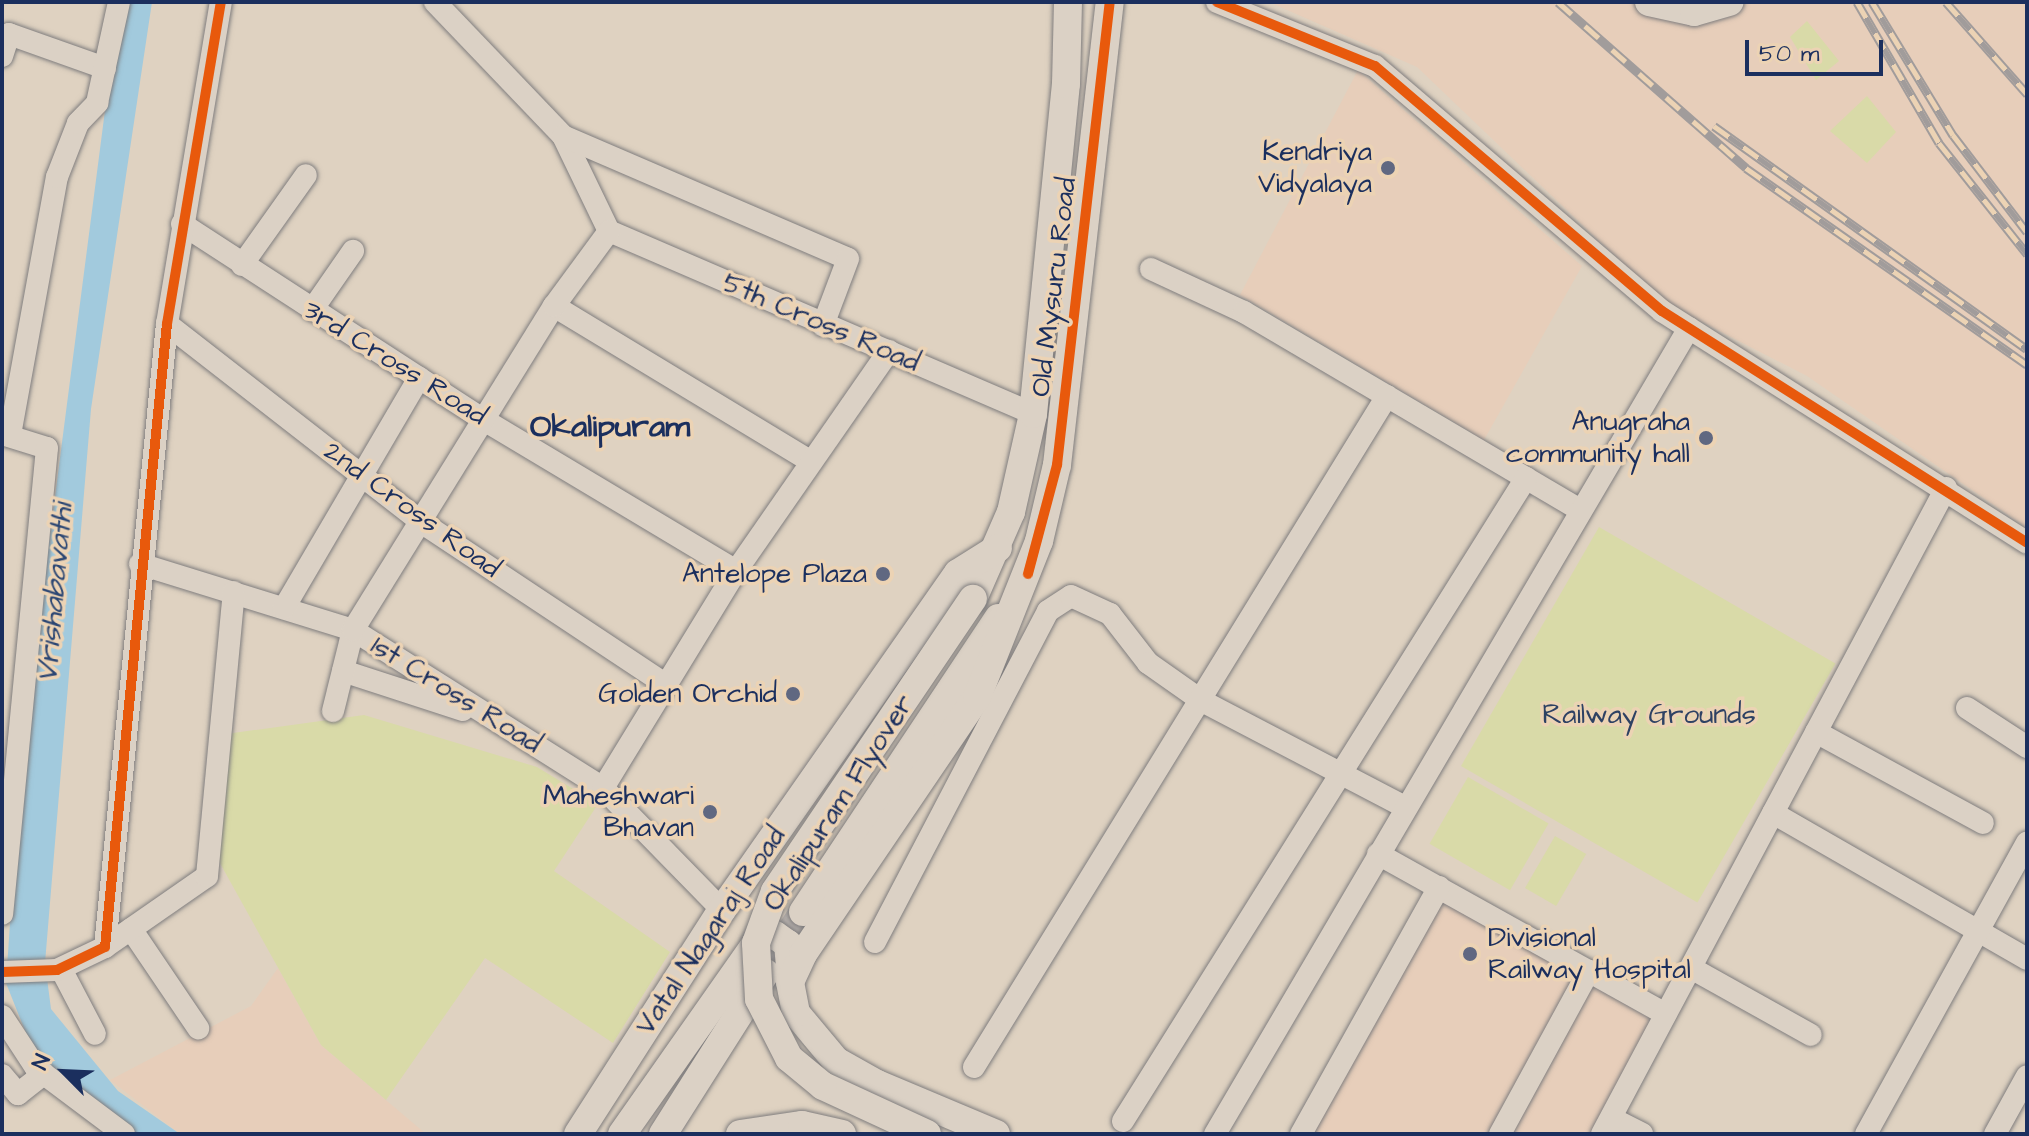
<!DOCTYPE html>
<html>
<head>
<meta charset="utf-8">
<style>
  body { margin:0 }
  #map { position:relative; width:2029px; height:1136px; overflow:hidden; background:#dfd2c1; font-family:"Architects Daughter",sans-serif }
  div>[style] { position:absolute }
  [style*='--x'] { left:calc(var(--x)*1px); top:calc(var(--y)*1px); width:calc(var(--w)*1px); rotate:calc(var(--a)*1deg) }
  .built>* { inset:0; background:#e7ceba }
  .green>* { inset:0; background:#d9daa8; transform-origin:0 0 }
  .water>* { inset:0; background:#a2cadd }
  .major-tunnel>* { height:28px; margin-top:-14px; transform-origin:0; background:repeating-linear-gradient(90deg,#b8b1ad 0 28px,transparent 0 42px) }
  .roads { filter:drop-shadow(0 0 2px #7f7d7e) drop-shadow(0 0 2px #7f7d7e) }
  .minor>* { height:22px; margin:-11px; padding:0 11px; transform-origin:11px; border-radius:11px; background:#dbd1c5 }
  .major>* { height:28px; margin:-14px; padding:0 14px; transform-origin:14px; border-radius:14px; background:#dbd1c5 }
  .rail>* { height:9px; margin-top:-4.5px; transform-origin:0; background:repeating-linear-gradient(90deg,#ecd3b4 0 18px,#a19c9b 0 36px); box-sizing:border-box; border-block:2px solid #a19c9b }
  .bridges { filter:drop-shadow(0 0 2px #7f7d7e) drop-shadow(0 0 2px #7f7d7e) }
  .major-bridge>* { height:28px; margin:-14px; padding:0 14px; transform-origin:14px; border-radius:14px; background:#dbd1c5 }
  .cycleway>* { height:10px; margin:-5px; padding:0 5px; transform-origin:5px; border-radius:5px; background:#e8590c }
  .dots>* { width:22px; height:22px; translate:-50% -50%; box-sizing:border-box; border:4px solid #ecd3b4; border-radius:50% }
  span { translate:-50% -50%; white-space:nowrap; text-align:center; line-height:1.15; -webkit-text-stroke:7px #ecd3b4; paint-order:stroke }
  .poi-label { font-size:28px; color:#1b2f5e }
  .right { translate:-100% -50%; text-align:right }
  .left { translate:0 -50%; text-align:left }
  .street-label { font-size:28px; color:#1b2f5e }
  .park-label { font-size:28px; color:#2e4163 }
  .water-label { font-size:30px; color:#2b4673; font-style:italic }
  .quarter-label { font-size:32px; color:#1b2f5e; font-weight:700 }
  .frame { position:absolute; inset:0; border:4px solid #1b2f5e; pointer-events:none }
  .north { position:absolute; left:24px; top:1032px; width:80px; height:80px; -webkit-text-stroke:6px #ecd3b4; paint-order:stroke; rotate:294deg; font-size:22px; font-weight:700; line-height:32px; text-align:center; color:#1b2f5e }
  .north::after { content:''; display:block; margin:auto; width:28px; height:36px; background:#1b2f5e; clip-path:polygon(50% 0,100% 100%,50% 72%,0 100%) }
  .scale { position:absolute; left:1745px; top:40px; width:138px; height:36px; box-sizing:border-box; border:4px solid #1b2f5e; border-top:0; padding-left:10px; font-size:24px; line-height:28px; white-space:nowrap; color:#1b2f5e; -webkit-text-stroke:6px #ecd3b4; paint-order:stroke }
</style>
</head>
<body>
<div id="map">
  <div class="built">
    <i style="clip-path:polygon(1269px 2px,2027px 2px,2027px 528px,1807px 376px,1663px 302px,1417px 67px)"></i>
    <i style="clip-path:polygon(1358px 70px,1582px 266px,1484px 440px,1240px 295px)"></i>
    <i style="clip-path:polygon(1432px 889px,1660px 1019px,1599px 1134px,1293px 1134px)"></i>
    <i style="clip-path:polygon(278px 968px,321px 1045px,426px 1134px,180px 1134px,110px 1080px,251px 1006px)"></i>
  </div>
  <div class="green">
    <i style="clip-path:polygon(1807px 21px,1839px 61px,1816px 80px,1790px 37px)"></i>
    <i style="clip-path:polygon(1867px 96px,1896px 132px,1867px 163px,1830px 131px)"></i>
    <i style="left:1599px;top:527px;width:273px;height:276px;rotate:30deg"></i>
    <i style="clip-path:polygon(364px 715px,537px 767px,598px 804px,554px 871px,670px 952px,613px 1043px,485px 958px,386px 1100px,321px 1045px,216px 856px,226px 734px)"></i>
    <i style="left:1468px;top:777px;width:93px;height:77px;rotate:30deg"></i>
    <i style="left:1555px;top:836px;width:36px;height:60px;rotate:30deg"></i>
  </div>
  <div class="water">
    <i style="clip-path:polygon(123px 2px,152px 2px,91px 409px,45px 963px,51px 1009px,118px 1091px,180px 1134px,138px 1134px,39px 1066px,6px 983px,21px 759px,107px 95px)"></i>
  </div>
  <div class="major-tunnel">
    <i style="--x:767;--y:969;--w:67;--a:-57.7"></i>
  </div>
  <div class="roads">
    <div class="minor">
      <i style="--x:435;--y:2;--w:185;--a:46.3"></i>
      <i style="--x:563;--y:136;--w:106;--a:64.2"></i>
      <i style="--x:1217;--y:2;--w:170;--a:22.1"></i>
      <i style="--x:1375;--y:66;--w:377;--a:40.5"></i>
      <i style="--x:1662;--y:311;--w:432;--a:32.4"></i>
      <i style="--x:2;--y:56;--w:23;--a:-72"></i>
      <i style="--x:9;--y:34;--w:102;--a:19.5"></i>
      <i style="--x:563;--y:136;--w:310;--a:23.3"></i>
      <i style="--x:848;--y:259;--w:71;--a:110.7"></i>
      <i style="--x:182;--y:224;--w:360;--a:33"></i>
      <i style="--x:484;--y:420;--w:294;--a:30.9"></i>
      <i style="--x:609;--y:231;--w:462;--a:23.3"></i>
      <i style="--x:242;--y:265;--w:110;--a:-54.6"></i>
      <i style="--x:1151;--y:269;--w:102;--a:24.8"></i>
      <i style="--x:1244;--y:312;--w:388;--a:30.5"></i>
      <i style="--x:554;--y:306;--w:299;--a:31.2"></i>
      <i style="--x:312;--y:310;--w:72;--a:-55.2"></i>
      <i style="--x:167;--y:324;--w:322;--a:37.9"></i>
      <i style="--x:421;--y:522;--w:294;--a:33.6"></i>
      <i style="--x:2;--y:434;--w:47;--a:17.3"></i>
      <i style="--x:47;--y:448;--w:468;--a:95.5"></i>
      <i style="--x:10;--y:435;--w:262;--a:-79.7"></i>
      <i style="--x:57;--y:177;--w:58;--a:-68.7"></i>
      <i style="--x:78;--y:123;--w:28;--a:-46"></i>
      <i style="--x:97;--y:103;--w:103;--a:-77.7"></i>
      <i style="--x:140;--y:564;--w:223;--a:17.2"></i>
      <i style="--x:353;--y:630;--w:296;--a:32.3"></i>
      <i style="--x:603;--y:788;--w:170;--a:45.7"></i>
      <i style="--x:284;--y:608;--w:267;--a:-59.6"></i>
      <i style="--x:343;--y:671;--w:126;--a:18"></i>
      <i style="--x:1967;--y:708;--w:72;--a:33"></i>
      <i style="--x:333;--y:711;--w:83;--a:-76.1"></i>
      <i style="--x:353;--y:630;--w:381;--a:-58.2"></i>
      <i style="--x:554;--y:306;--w:93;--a:-53.7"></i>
      <i style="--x:1816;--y:732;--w:190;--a:28.6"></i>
      <i style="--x:603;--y:788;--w:255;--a:-58.5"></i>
      <i style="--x:736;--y:571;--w:268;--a:-55.2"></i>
      <i style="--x:1773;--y:813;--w:293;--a:29.9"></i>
      <i style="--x:1378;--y:854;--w:329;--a:29.1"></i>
      <i style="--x:131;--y:929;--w:120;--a:55.9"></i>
      <i style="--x:875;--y:942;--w:373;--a:-62.4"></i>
      <i style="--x:1048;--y:611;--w:27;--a:-33"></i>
      <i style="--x:1071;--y:596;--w:43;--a:24.8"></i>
      <i style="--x:1110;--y:614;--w:62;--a:52.2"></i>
      <i style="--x:1148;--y:663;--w:66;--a:35.1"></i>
      <i style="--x:1202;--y:701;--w:229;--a:27.6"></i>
      <i style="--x:105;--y:947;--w:124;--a:-34.8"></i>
      <i style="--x:207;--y:876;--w:285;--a:-84.6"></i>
      <i style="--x:1691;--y:968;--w:137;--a:29.2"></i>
      <i style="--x:61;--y:969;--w:73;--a:62.4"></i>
      <i style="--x:2;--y:972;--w:55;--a:-2.1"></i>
      <i style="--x:57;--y:970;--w:53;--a:-25.6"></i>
      <i style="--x:105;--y:947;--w:626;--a:-84.32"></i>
      <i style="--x:167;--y:324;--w:326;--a:-80.5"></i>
      <i style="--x:2;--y:1016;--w:62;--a:56.8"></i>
      <i style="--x:36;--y:1068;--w:110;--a:36.9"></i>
      <i style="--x:974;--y:1067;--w:788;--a:-58.39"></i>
      <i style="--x:2;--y:1075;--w:25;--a:50"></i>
      <i style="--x:18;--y:1094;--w:33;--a:-38"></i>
      <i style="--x:1611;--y:1118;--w:35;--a:27"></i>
      <i style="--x:1123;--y:1121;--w:759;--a:-57.92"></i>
      <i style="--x:1215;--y:1134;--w:935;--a:-59.54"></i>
      <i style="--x:1301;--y:1134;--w:283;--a:-60.8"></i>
      <i style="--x:1500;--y:1134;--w:186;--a:-61.4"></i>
      <i style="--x:1602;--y:1134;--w:732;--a:-61.96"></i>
      <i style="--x:1866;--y:1134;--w:333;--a:-61.1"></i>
      <i style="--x:1995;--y:1134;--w:66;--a:-61.1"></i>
    </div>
    <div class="major">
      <i style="--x:1649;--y:2;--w:46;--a:12.5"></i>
      <i style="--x:1694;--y:12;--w:37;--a:-16"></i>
      <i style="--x:973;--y:599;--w:95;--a:-66.4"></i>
      <i style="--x:1011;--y:512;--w:100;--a:-77.3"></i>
      <i style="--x:1033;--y:414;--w:332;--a:-84.3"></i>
      <i style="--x:1066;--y:84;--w:82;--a:-88.6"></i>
      <i style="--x:803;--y:912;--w:353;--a:-56.4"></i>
      <i style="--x:578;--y:1134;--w:266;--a:-57.3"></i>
      <i style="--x:722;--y:910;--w:411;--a:-55"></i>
      <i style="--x:958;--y:573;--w:47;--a:-32"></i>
      <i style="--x:622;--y:1134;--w:242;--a:-54.9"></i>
      <i style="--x:761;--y:936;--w:14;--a:-4"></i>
      <i style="--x:775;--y:935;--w:16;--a:35"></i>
      <i style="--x:788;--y:944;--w:33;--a:85"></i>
      <i style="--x:663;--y:1134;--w:191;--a:-57.6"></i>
      <i style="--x:740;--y:1134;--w:63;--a:-8.3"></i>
      <i style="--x:802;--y:1125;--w:41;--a:12.7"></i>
      <i style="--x:996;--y:1134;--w:129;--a:-157.2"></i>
      <i style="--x:877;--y:1084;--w:47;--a:-150.7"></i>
      <i style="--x:836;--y:1061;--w:62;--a:-129.8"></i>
      <i style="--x:796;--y:1013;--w:32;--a:-101"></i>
      <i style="--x:790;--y:982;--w:31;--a:-65"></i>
      <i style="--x:803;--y:954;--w:310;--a:-55.9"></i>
      <i style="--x:977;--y:697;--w:168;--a:-68.3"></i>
      <i style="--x:1039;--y:541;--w:78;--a:-76.7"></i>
      <i style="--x:1057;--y:465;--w:466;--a:-83.5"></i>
    </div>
  </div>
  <div class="rail">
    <i style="--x:1558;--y:2;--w:251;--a:41.4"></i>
    <i style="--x:1746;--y:168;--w:343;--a:35"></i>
    <i style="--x:1857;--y:2;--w:163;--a:59.8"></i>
    <i style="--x:1939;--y:143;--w:142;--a:51.6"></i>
    <i style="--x:1872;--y:2;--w:156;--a:58.7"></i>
    <i style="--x:1953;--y:135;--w:122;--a:52.7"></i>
    <i style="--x:1946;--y:2;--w:123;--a:48.6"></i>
    <i style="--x:1714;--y:126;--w:384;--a:35.5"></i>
  </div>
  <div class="bridges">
    <div class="major-bridge">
      <i style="--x:927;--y:1134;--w:115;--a:-155.2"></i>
      <i style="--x:823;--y:1086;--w:44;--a:-140.5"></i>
      <i style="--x:789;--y:1058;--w:66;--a:-117"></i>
      <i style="--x:759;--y:999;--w:56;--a:-93.1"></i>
      <i style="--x:756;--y:943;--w:55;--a:-69.9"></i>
      <i style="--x:775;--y:891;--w:353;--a:-55.9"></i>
    </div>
  </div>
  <div class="cycleway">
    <i style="--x:1217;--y:2;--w:170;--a:22.1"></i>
    <i style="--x:1375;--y:66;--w:377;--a:40.5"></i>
    <i style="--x:1662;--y:311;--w:432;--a:32.4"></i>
    <i style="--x:1028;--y:574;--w:113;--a:-75.1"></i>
    <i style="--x:1057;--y:465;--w:466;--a:-83.5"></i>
    <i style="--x:2;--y:972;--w:55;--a:-2.1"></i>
    <i style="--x:57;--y:970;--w:53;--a:-25.6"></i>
    <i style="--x:105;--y:947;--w:626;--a:-84.32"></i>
    <i style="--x:167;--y:324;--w:326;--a:-80.5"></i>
  </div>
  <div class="dots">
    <i style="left:1388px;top:168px;background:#606881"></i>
    <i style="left:1706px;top:438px;background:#606881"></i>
    <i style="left:883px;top:574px;background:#606881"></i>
    <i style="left:793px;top:694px;background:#606881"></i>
    <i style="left:710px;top:812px;background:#606881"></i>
    <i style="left:1470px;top:954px;background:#606881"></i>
  </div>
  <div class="poi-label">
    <span class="right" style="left:1372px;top:168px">Kendriya<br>Vidyalaya</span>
    <span class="right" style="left:1690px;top:438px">Anugraha<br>community hall</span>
    <span class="right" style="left:867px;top:574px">Antelope Plaza</span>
    <span class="right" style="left:777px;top:694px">Golden Orchid</span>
    <span class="right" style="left:694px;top:812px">Maheshwari<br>Bhavan</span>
    <span class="left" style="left:1488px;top:954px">Divisional<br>Railway Hospital</span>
  </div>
  <div class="street-label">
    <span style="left:1054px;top:287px;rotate:-83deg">Old Mysuru Road</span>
    <span style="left:821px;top:323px;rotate:23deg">5th Cross Road</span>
    <span style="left:395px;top:363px;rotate:32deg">3rd Cross Road</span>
    <span style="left:412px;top:510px;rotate:36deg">2nd Cross Road</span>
    <span style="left:456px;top:695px;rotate:32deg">1st Cross Road</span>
    <span style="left:839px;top:803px;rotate:-57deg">Okalipuram Flyover</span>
    <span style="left:711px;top:931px;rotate:-56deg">Vatal Nagaraj Road</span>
  </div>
  <div class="park-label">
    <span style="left:1649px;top:715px">Railway Grounds</span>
  </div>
  <div class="water-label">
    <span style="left:55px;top:593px;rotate:-85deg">Vrishabavathi</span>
  </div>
  <div class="quarter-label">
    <span style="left:610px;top:427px">Okalipuram</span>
  </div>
  <div class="frame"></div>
  <div class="north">N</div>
  <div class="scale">50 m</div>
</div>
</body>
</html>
